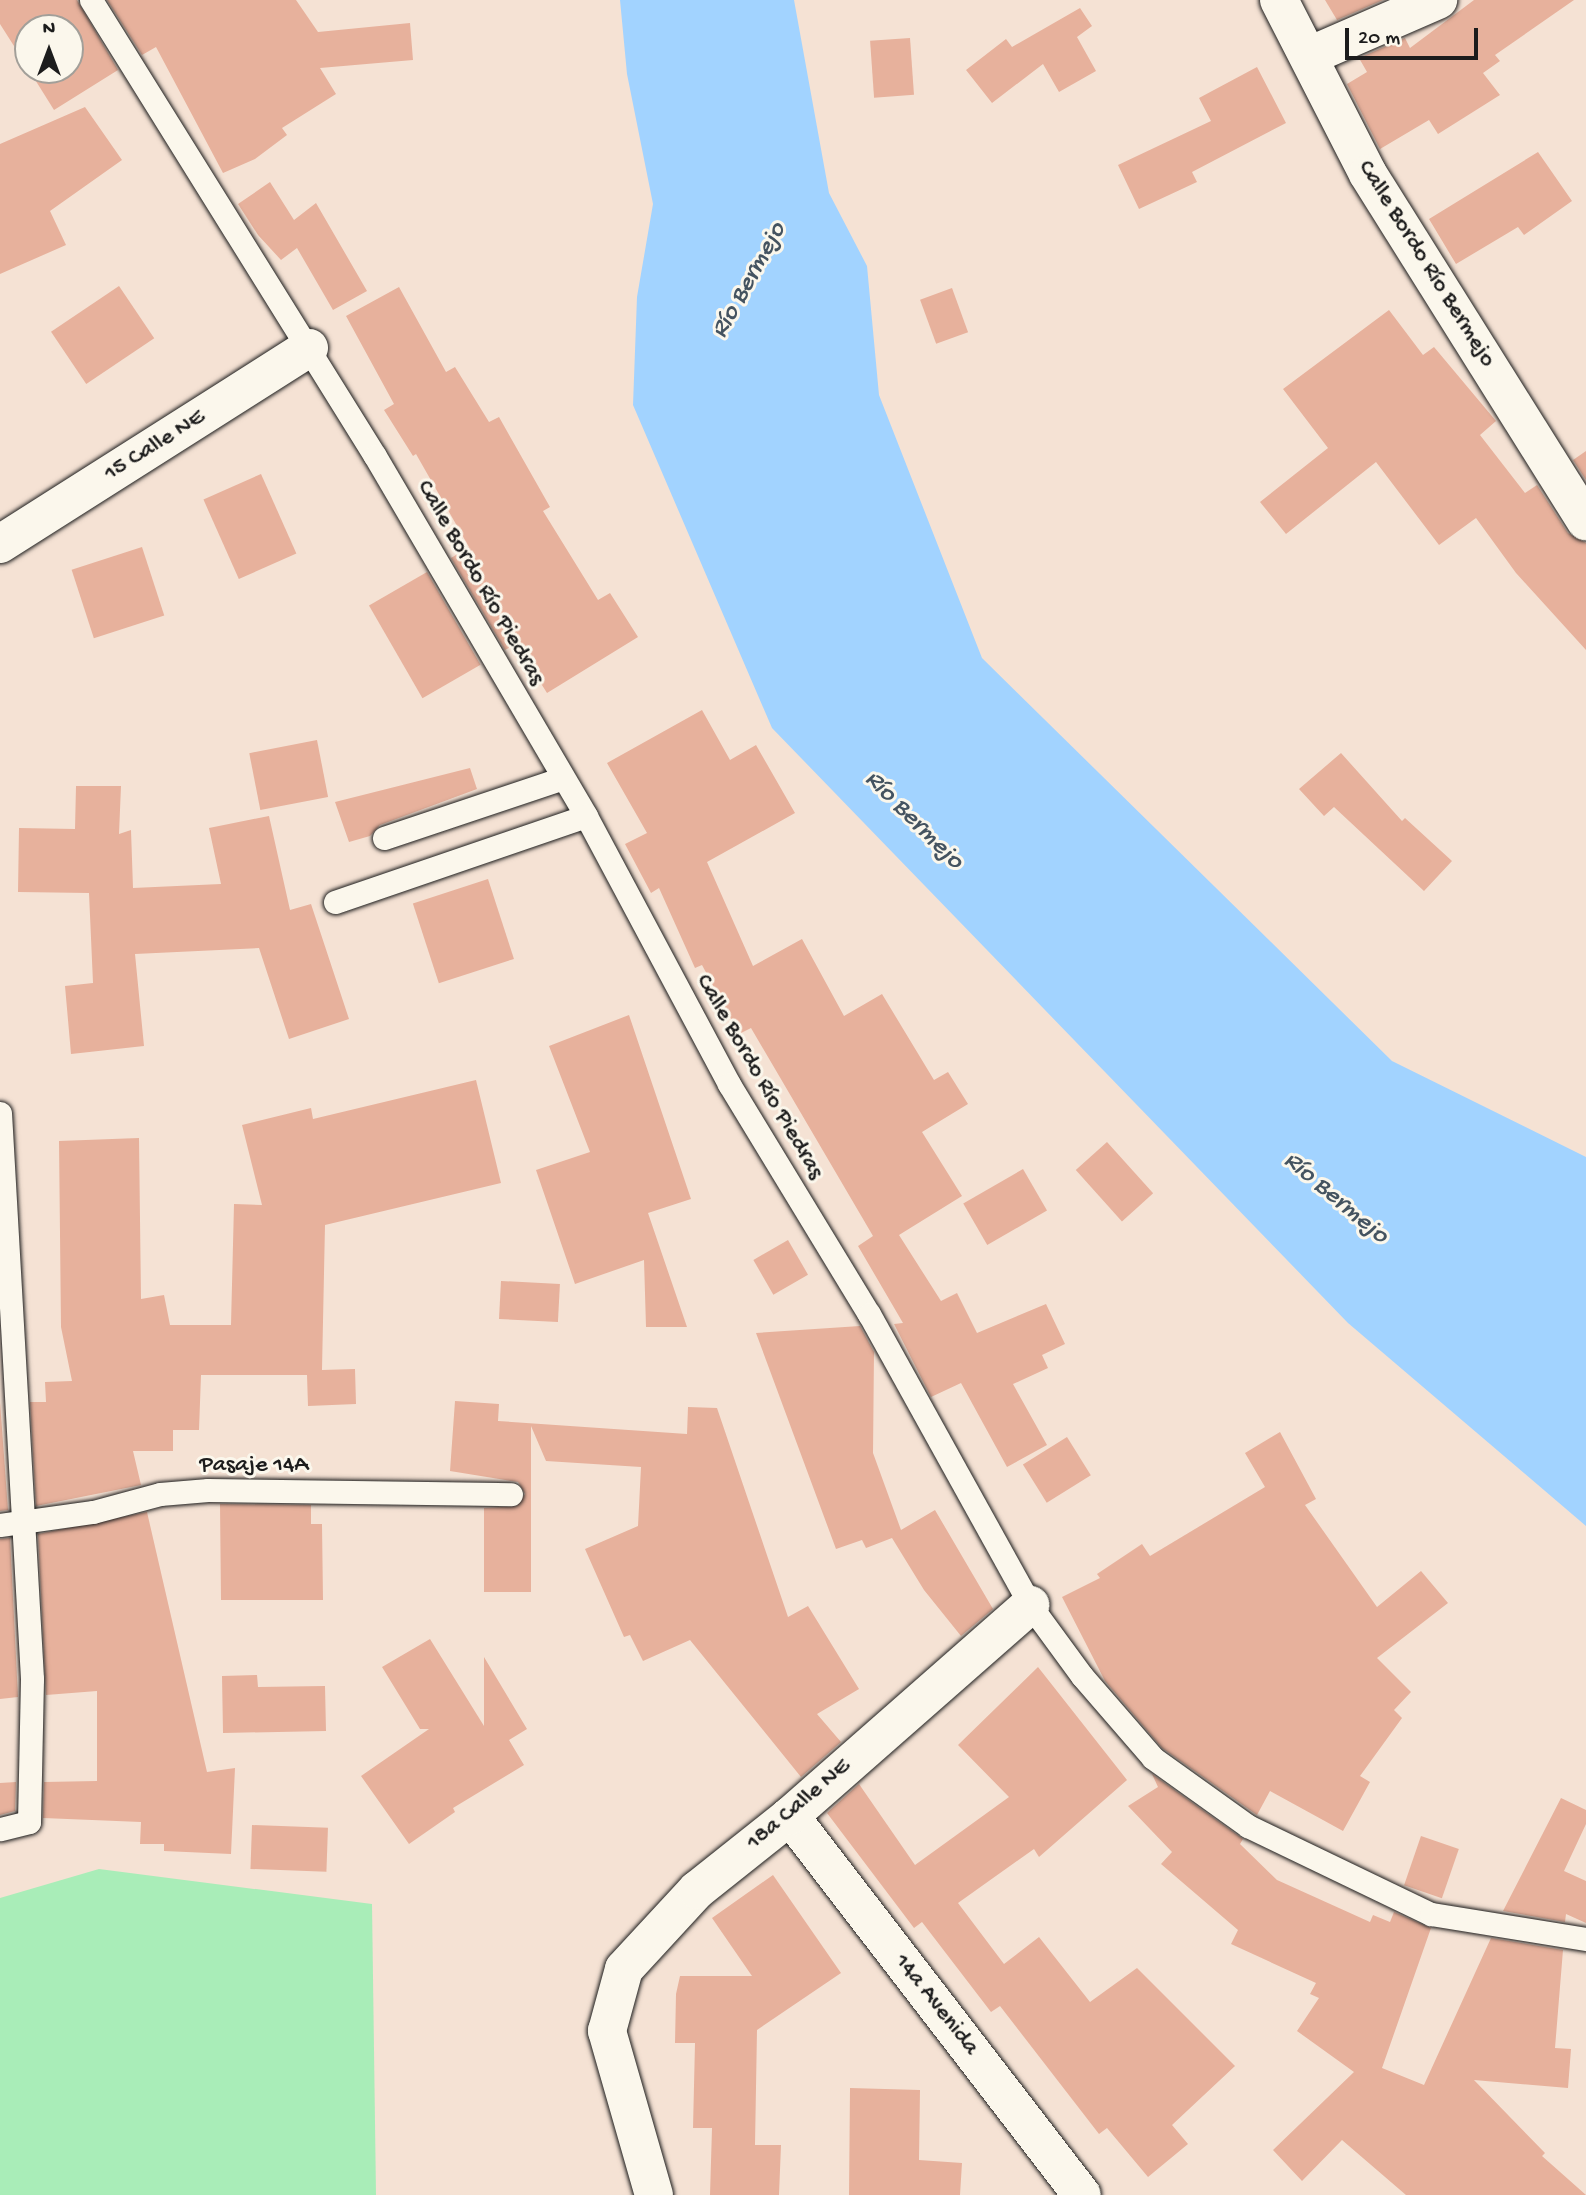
<!DOCTYPE html>
<html>
<head>
<meta charset="utf-8">
<style>
  body { margin:0 }
  #map { position:relative; width:1586px; height:2195px; overflow:hidden; background:#f5e2d4; font-family:"Gochi Hand",sans-serif }
  div>[style] { position:absolute }
  [style*='--x'] { left:calc(var(--x)*1px); top:calc(var(--y)*1px); width:calc(var(--w)*1px); rotate:calc(var(--a)*1deg) }
  .green>* { inset:0; background:#a9edb8 }
  .water>* { inset:0; background:#a2d3ff }
  .building>* { inset:0; background:#e7b19c; transform-origin:0 0 }
  .roads { filter:drop-shadow(0 0 2px #1c1c1c) drop-shadow(0 0 2px #1c1c1c) }
  .service>* { height:23px; margin:-11.5px; padding:0 11.5px; transform-origin:11.5px; border-radius:11.5px; background:#fbf7ec }
  .minor>* { height:38px; margin:-19px; padding:0 19px; transform-origin:19px; border-radius:19px; background:#fbf7ec }
  span { translate:-50% -50%; white-space:nowrap; text-align:center; line-height:1.15; -webkit-text-stroke:6px #fbf7ec; paint-order:stroke }
  .street-label { font-size:24px; color:#1c1c1c }
  .water-label { font-size:26px; color:#445360; font-style:italic }
  .north { position:absolute; left:14px; top:14px; width:70px; height:70px; box-sizing:border-box; background:#fbf7ec; border:2px solid #a29f99; border-radius:50%; rotate:0deg; font-size:19px; font-weight:700; line-height:28px; text-align:center; color:#1c1c1c }
  .north::after { content:''; display:block; margin:auto; width:24px; height:32px; background:#1c1c1c; clip-path:polygon(50% 0,100% 100%,50% 72%,0 100%) }
  .scale { position:absolute; left:1345px; top:28px; width:133px; height:32px; box-sizing:border-box; border:4px solid #1c1c1c; border-top:0; padding-left:9px; font-size:21px; line-height:24px; white-space:nowrap; color:#1c1c1c; -webkit-text-stroke:5px #fbf7ec; paint-order:stroke }
</style>
</head>
<body>
<div id="map">
  <div class="green">
    <i style="clip-path:polygon(99px 1869px,372px 1904px,376px 2195px,0 2195px,0 1898px)"></i>
  </div>
  <div class="water">
    <i style="clip-path:polygon(620px 0,794px 0,829px 193px,867px 266px,879px 395px,982px 658px,1392px 1061px,1586px 1157px,1586px 1526px,1348px 1323px,772px 728px,633px 405px,637px 297px,653px 204px,627px 74px)"></i>
  </div>
  <div class="building">
    <i style="clip-path:polygon(0 0,77px 0,118px 70px,54px 110px,29px 70px,70px 70px,70px 28px,28px 28px,28px 68px,0 24px)"></i>
    <i style="clip-path:polygon(107px 0,296px 0,318px 32px,410px 23px,413px 60px,320px 68px,336px 94px,282px 128px,287px 135px,255px 159px,223px 173px,156px 47px,142px 55px)"></i>
    <i style="clip-path:polygon(1325px 0,1383px 0,1337px 20px)"></i>
    <i style="clip-path:polygon(1474px 0,1574px 0,1495px 55px,1500px 61px,1483px 73px,1500px 95px,1438px 134px,1429px 120px,1380px 149px,1347px 84px,1367px 72px,1359px 58px,1405px 38px,1410px 48px)"></i>
    <i style="clip-path:polygon(1080px 8px,1092px 26px,1077px 37px,1096px 71px,1059px 92px,1043px 64px,992px 103px,966px 70px,1006px 39px,1012px 47px)"></i>
    <i style="left:910px;top:38px;width:57px;height:40px;rotate:86deg"></i>
    <i style="clip-path:polygon(1257px 67px,1286px 123px,1192px 172px,1197px 182px,1139px 209px,1118px 165px,1211px 121px,1199px 98px)"></i>
    <i style="clip-path:polygon(85px 107px,122px 160px,50px 211px,66px 245px,0 274px,0 144px)"></i>
    <i style="clip-path:polygon(1538px 152px,1572px 201px,1524px 235px,1518px 227px,1456px 264px,1429px 219px)"></i>
    <i style="clip-path:polygon(270px 182px,294px 220px,316px 203px,367px 291px,333px 310px,297px 248px,281px 260px,258px 235px,238px 204px)"></i>
    <i style="left:119px;top:286px;width:63px;height:82px;rotate:56deg"></i>
    <i style="clip-path:polygon(399px 287px,446px 372px,455px 367px,489px 422px,499px 417px,550px 507px,543px 511px,598px 600px,610px 593px,638px 637px,547px 693px,516px 644px,505px 650px,451px 558px,469px 547px,416px 454px,413px 456px,384px 410px,394px 404px,346px 316px)"></i>
    <i style="left:952px;top:288px;width:47px;height:34px;rotate:70deg"></i>
    <i style="clip-path:polygon(1389px 310px,1423px 355px,1434px 347px,1496px 421px,1480px 435px,1525px 493px,1537px 485px,1568px 533px,1586px 543px,1586px 650px,1516px 573px,1476px 518px,1439px 545px,1376px 462px,1286px 534px,1260px 502px,1328px 448px,1283px 389px)"></i>
    <i style="clip-path:polygon(1586px 451px,1586px 480px,1573px 460px)"></i>
    <i style="left:261px;top:474px;width:87px;height:63px;rotate:66deg"></i>
    <i style="left:142px;top:547px;width:72px;height:74px;rotate:72deg"></i>
    <i style="left:427px;top:572px;width:107px;height:67px;rotate:60deg"></i>
    <i style="clip-path:polygon(702px 710px,730px 760px,756px 745px,795px 813px,707px 862px,753px 966px,802px 939px,844px 1016px,882px 994px,934px 1080px,948px 1072px,968px 1104px,922px 1132px,962px 1196px,899px 1235px,941px 1301px,957px 1293px,977px 1333px,1046px 1304px,1065px 1344px,1042px 1355px,1048px 1368px,1013px 1384px,1047px 1445px,1007px 1467px,961px 1383px,931px 1397px,894px 1324px,903px 1323px,858px 1246px,873px 1236px,751px 1028px,739px 1034px,702px 965px,695px 968px,659px 888px,651px 893px,625px 844px,647px 833px,607px 763px)"></i>
    <i style="left:317px;top:740px;width:58px;height:69px;rotate:79deg"></i>
    <i style="clip-path:polygon(1341px 753px,1402px 821px,1405px 818px,1452px 861px,1424px 891px,1334px 807px,1324px 816px,1299px 789px)"></i>
    <i style="clip-path:polygon(470px 768px,477px 789px,380px 825px,370px 836px,349px 842px,335px 802px)"></i>
    <i style="clip-path:polygon(76px 786px,121px 786px,119px 834px,131px 830px,133px 888px,221px 884px,209px 828px,269px 816px,290px 910px,311px 904px,349px 1019px,289px 1039px,259px 948px,135px 954px,144px 1046px,71px 1054px,65px 986px,93px 983px,89px 893px,18px 892px,19px 828px,75px 829px)"></i>
    <i style="left:488px;top:879px;width:84px;height:79px;rotate:72deg"></i>
    <i style="clip-path:polygon(629px 1015px,691px 1199px,648px 1213px,687px 1327px,646px 1327px,644px 1260px,575px 1284px,536px 1170px,590px 1152px,549px 1046px)"></i>
    <i style="clip-path:polygon(476px 1080px,501px 1183px,325px 1225px,322px 1370px,355px 1369px,356px 1404px,308px 1406px,307px 1375px,201px 1375px,199px 1430px,173px 1430px,173px 1451px,133px 1451px,141px 1485px,36px 1506px,30px 1402px,46px 1402px,45px 1382px,72px 1381px,61px 1327px,59px 1141px,139px 1138px,141px 1299px,164px 1295px,170px 1325px,231px 1325px,234px 1204px,262px 1205px,242px 1125px,311px 1108px,313px 1119px)"></i>
    <i style="left:1107px;top:1142px;width:69px;height:42px;rotate:48deg"></i>
    <i style="left:1023px;top:1169px;width:48px;height:69px;rotate:60deg"></i>
    <i style="left:788px;top:1240px;width:40px;height:40px;rotate:60deg"></i>
    <i style="left:501px;top:1281px;width:59px;height:38px;rotate:3deg"></i>
    <i style="clip-path:polygon(860px 1326px,874px 1352px,873px 1453px,901px 1530px,935px 1510px,993px 1609px,961px 1636px,924px 1590px,892px 1538px,866px 1548px,862px 1540px,836px 1549px,756px 1333px)"></i>
    <i style="clip-path:polygon(455px 1401px,499px 1404px,498px 1421px,687px 1434px,688px 1407px,717px 1408px,788px 1617px,808px 1606px,859px 1689px,817px 1714px,841px 1742px,801px 1777px,690px 1640px,643px 1661px,630px 1635px,624px 1637px,585px 1549px,638px 1526px,641px 1467px,546px 1461px,531px 1426px,531px 1592px,484px 1592px,484px 1508px,517px 1506px,525px 1494px,518px 1482px,450px 1471px)"></i>
    <i style="clip-path:polygon(0 1402px,8px 1510px,0 1511px)"></i>
    <i style="clip-path:polygon(1280px 1432px,1316px 1499px,1305px 1505px,1377px 1607px,1421px 1571px,1448px 1603px,1377px 1658px,1411px 1692px,1394px 1710px,1402px 1718px,1360px 1776px,1370px 1782px,1343px 1831px,1270px 1791px,1257px 1815px,1162px 1748px,1105px 1681px,1062px 1597px,1100px 1578px,1097px 1574px,1142px 1544px,1150px 1556px,1265px 1487px,1245px 1453px)"></i>
    <i style="left:1067px;top:1437px;width:45px;height:52px;rotate:58deg"></i>
    <i style="clip-path:polygon(220px 1504px,311px 1505px,311px 1524px,322px 1524px,323px 1600px,221px 1600px)"></i>
    <i style="clip-path:polygon(147px 1512px,207px 1772px,235px 1768px,231px 1854px,164px 1851px,164px 1844px,140px 1844px,141px 1822px,43px 1818px,44px 1782px,97px 1781px,97px 1691px,46px 1695px,38px 1534px)"></i>
    <i style="clip-path:polygon(10px 1538px,18px 1697px,0 1699px,0 1539px)"></i>
    <i style="clip-path:polygon(430px 1639px,484px 1726px,484px 1657px,527px 1729px,509px 1740px,524px 1765px,453px 1808px,455px 1812px,409px 1844px,361px 1776px,429px 1729px,420px 1729px,382px 1667px)"></i>
    <i style="clip-path:polygon(1038px 1667px,1127px 1780px,1039px 1857px,1034px 1849px,958px 1903px,1004px 1964px,1039px 1937px,1090px 2002px,1137px 1968px,1235px 2066px,1172px 2125px,1188px 2144px,1148px 2177px,1107px 2128px,1099px 2134px,1000px 2006px,991px 2012px,922px 1922px,914px 1928px,827px 1813px,859px 1784px,915px 1865px,1009px 1797px,958px 1745px)"></i>
    <i style="clip-path:polygon(257px 1675px,258px 1687px,325px 1686px,326px 1731px,223px 1733px,222px 1676px)"></i>
    <i style="clip-path:polygon(1152px 1774px,1243px 1839px,1240px 1844px,1277px 1880px,1370px 1922px,1373px 1915px,1390px 1922px,1394px 1912px,1431px 1928px,1382px 2068px,1424px 2085px,1491px 1938px,1563px 1950px,1555px 2048px,1571px 2049px,1568px 2088px,1474px 2080px,1545px 2153px,1542px 2156px,1586px 2195px,1406px 2195px,1342px 2140px,1302px 2181px,1273px 2150px,1354px 2072px,1297px 2031px,1319px 1998px,1310px 1994px,1316px 1983px,1231px 1944px,1238px 1930px,1161px 1864px,1172px 1852px,1128px 1806px,1158px 1787px)"></i>
    <i style="clip-path:polygon(16px 1782px,15px 1811px,0 1815px,0 1783px)"></i>
    <i style="clip-path:polygon(1561px 1798px,1586px 1810px,1586px 1824px,1564px 1871px,1586px 1881px,1586px 1923px,1566px 1914px,1565px 1922px,1503px 1911px)"></i>
    <i style="left:252px;top:1825px;width:76px;height:44px;rotate:2deg"></i>
    <i style="left:1421px;top:1836px;width:40px;height:52px;rotate:19deg"></i>
    <i style="clip-path:polygon(773px 1875px,841px 1973px,757px 2030px,755px 2145px,781px 2145px,779px 2195px,710px 2195px,712px 2128px,693px 2128px,695px 2043px,675px 2043px,676px 1994px,680px 1976px,752px 1976px,712px 1918px)"></i>
    <i style="clip-path:polygon(850px 2088px,920px 2090px,919px 2160px,962px 2163px,960px 2195px,849px 2195px)"></i>
  </div>
  <div class="roads">
    <div class="service">
      <i style="--x:91;--y:0;--w:537;--a:58.09"></i>
      <i style="--x:375;--y:456;--w:417;--a:59.6"></i>
      <i style="--x:586;--y:816;--w:304;--a:61.9"></i>
      <i style="--x:729;--y:1084;--w:269;--a:58.7"></i>
      <i style="--x:869;--y:1314;--w:333;--a:61"></i>
      <i style="--x:1030;--y:1605;--w:88;--a:53.8"></i>
      <i style="--x:1082;--y:1676;--w:108;--a:49.1"></i>
      <i style="--x:1153;--y:1758;--w:117;--a:35.6"></i>
      <i style="--x:1248;--y:1826;--w:203;--a:25.7"></i>
      <i style="--x:1431;--y:1914;--w:157;--a:9.2"></i>
      <i style="--x:384;--y:838;--w:189;--a:-18.5"></i>
      <i style="--x:335;--y:902;--w:265;--a:-18.9"></i>
      <i style="--x:0;--y:1113;--w:567;--a:86.76"></i>
      <i style="--x:32;--y:1679;--w:143;--a:91.2"></i>
      <i style="--x:29;--y:1822;--w:30;--a:166"></i>
      <i style="--x:0;--y:1525;--w:94;--a:-8"></i>
      <i style="--x:93;--y:1512;--w:69;--a:-15"></i>
      <i style="--x:160;--y:1494;--w:48;--a:-4.8"></i>
      <i style="--x:208;--y:1490;--w:303;--a:0.8"></i>
    </div>
    <div class="minor">
      <i style="--x:1279;--y:0;--w:195;--a:62.9"></i>
      <i style="--x:1368;--y:174;--w:410;--a:57.9"></i>
      <i style="--x:1309;--y:56;--w:141;--a:-23.5"></i>
      <i style="--x:0;--y:544;--w:366;--a:-32.4"></i>
      <i style="--x:790;--y:1816;--w:478;--a:52.4"></i>
      <i style="--x:654;--y:2195;--w:171;--a:-106"></i>
      <i style="--x:607;--y:2031;--w:64;--a:-74.7"></i>
      <i style="--x:624;--y:1969;--w:108;--a:-47.3"></i>
      <i style="--x:697;--y:1890;--w:119;--a:-38.5"></i>
      <i style="--x:790;--y:1816;--w:320;--a:-41.3"></i>
    </div>
  </div>
  <div class="street-label">
    <span style="left:1426px;top:264px;rotate:58deg">Calle Bordo Río Bermejo</span>
    <span style="left:155px;top:446px;rotate:-32deg">15 Calle NE</span>
    <span style="left:480px;top:583px;rotate:60deg">Calle Bordo Río Piedras</span>
    <span style="left:759px;top:1077px;rotate:60deg">Calle Bordo Río Piedras</span>
    <span style="left:254px;top:1466px">Pasaje 14A</span>
    <span style="left:799px;top:1805px;rotate:-40deg">18a Calle NE</span>
    <span style="left:936px;top:2005px;rotate:52deg">14a Avenida</span>
  </div>
  <div class="water-label">
    <span style="left:750px;top:281px;rotate:-61deg">Río Bermejo</span>
    <span style="left:913px;top:821px;rotate:45deg">Río Bermejo</span>
    <span style="left:1335px;top:1199px;rotate:40deg">Río Bermejo</span>
  </div>
  <div class="north">N</div>
  <div class="scale">20 m</div>
</div>
</body>
</html>
